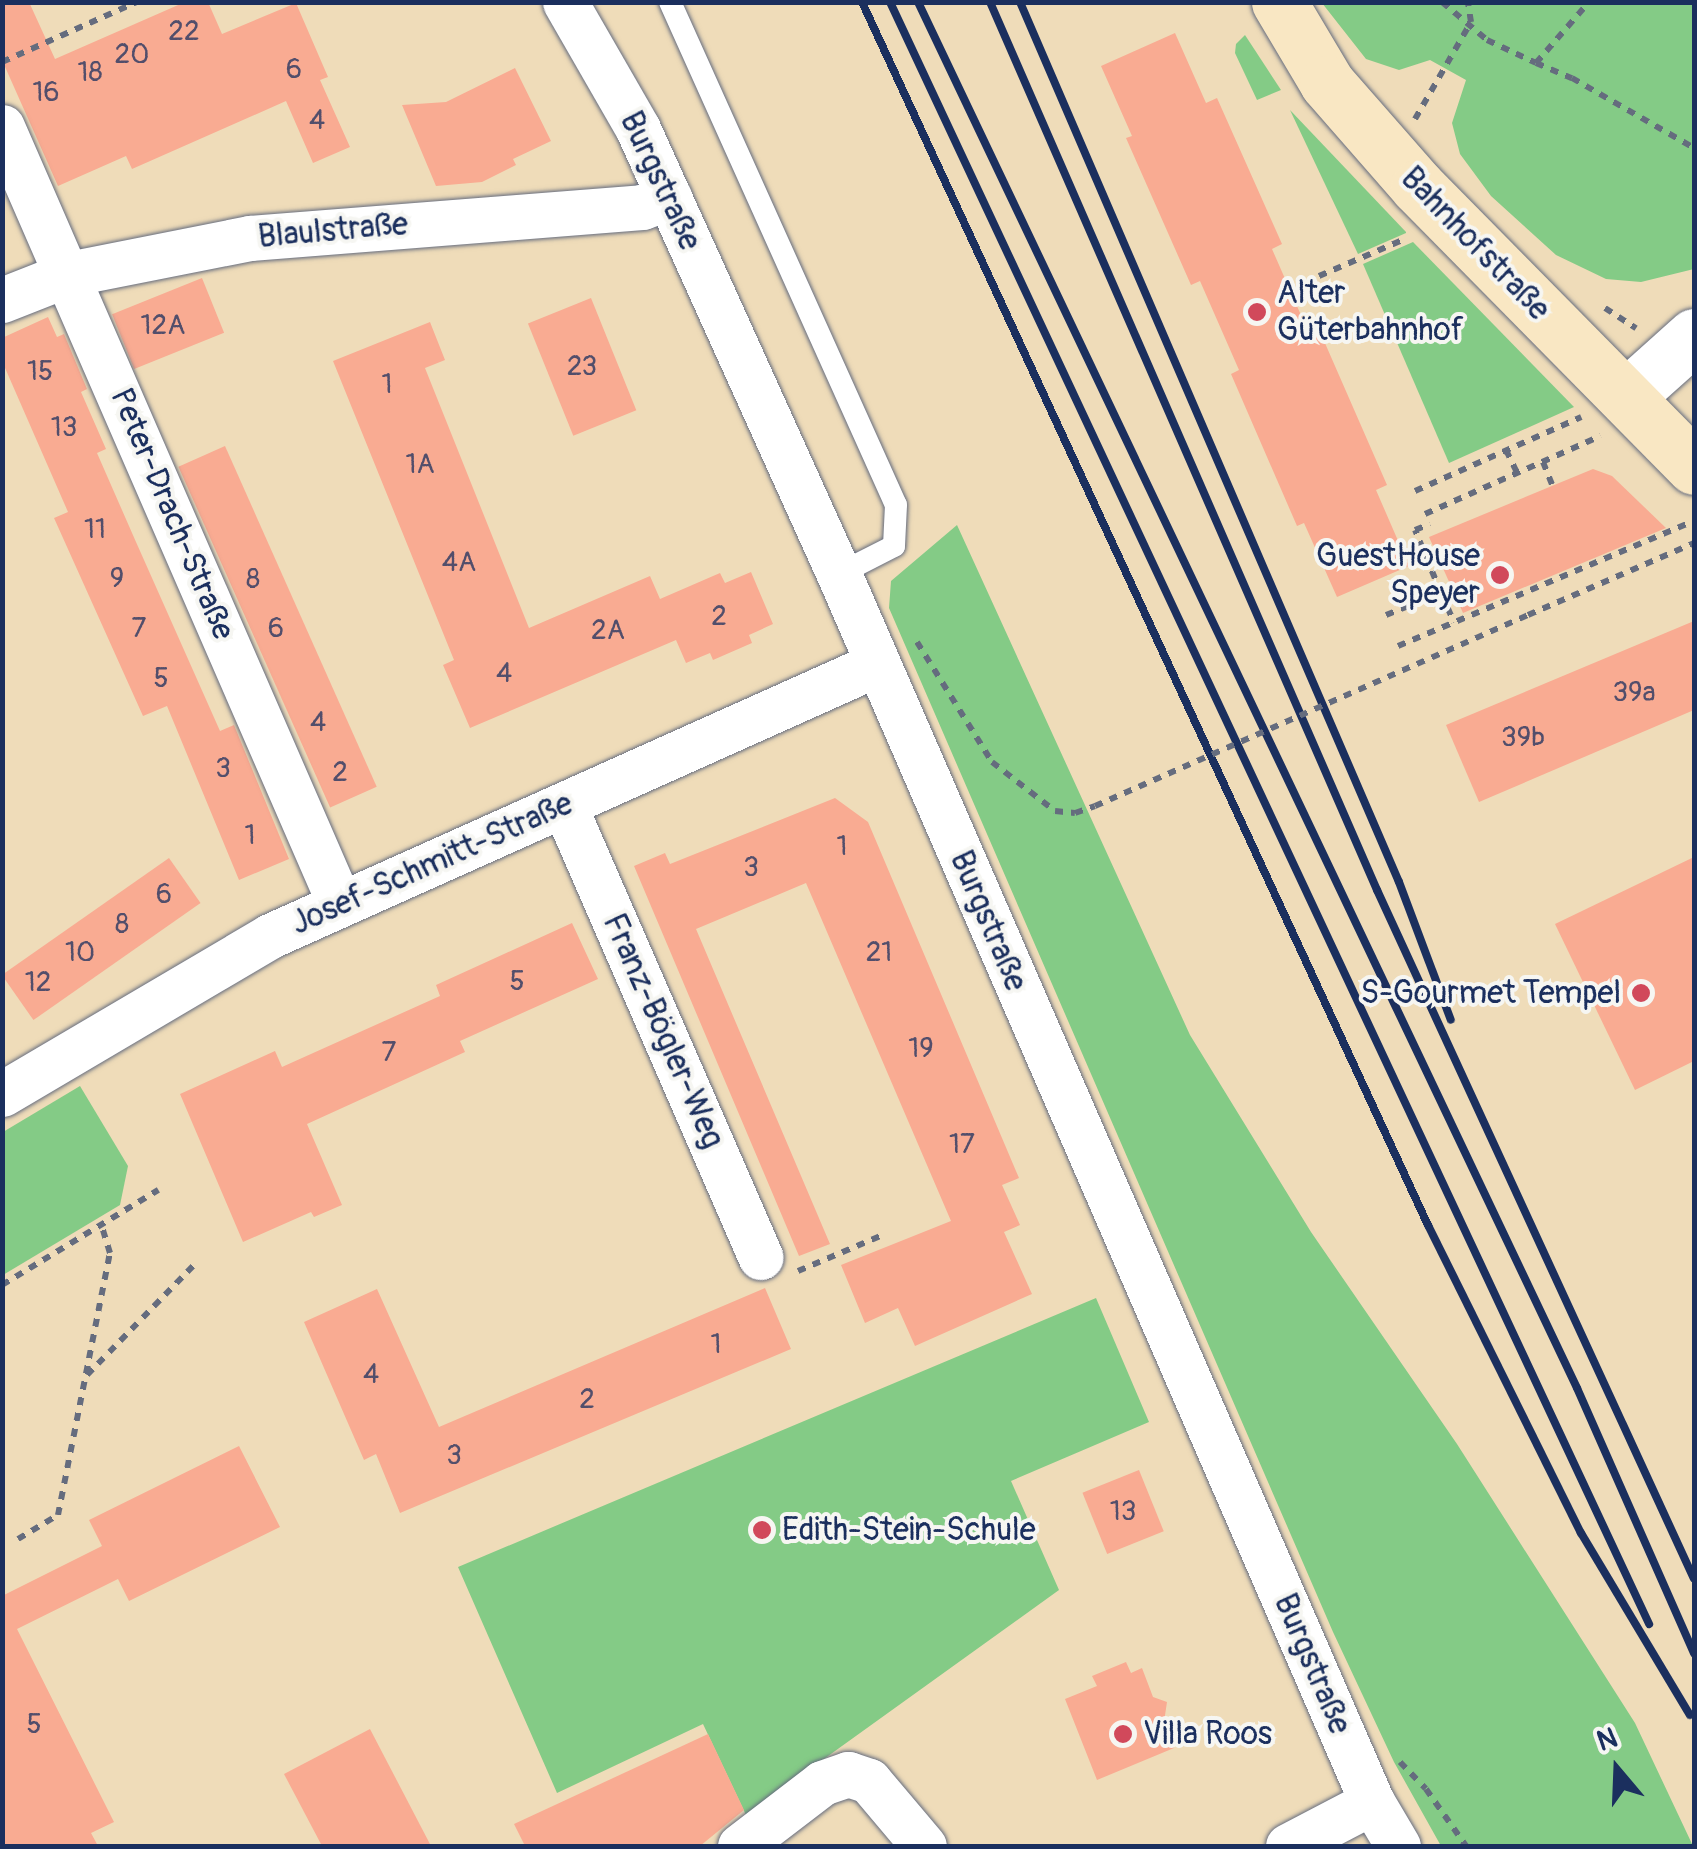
<!DOCTYPE html>
<html>
<head>
<meta charset="utf-8">
<style>
  body { margin:0 }
  #map { position:relative; width:1697px; height:1849px; overflow:hidden; background:#efdcb9; font-family:Pangolin,sans-serif }
  div>[style] { position:absolute }
  [style*='--x'] { left:calc(var(--x)*1px); top:calc(var(--y)*1px); width:calc(var(--w)*1px); rotate:calc(var(--a)*1deg) }
  .green>* { inset:0; background:#84cb86 }
  .building>* { inset:0; background:#f9ab92; transform-origin:0 0 }
  .path>* { height:6px; margin-top:-3px; transform-origin:0; background:repeating-linear-gradient(90deg,#656c7e 0 8px,transparent 0 16px) }
  .roads { filter:drop-shadow(0 0 2px #656c7e) drop-shadow(0 0 2px #656c7e) }
  .service>* { height:22px; margin:-11px; padding:0 11px; transform-origin:11px; border-radius:11px; background:#fff }
  .minor>* { height:45px; margin:-22.5px; padding:0 22.5px; transform-origin:22.5px; border-radius:22.5px; background:#fff }
  .tertiary>* { height:55px; margin:-27.5px; padding:0 27.5px; transform-origin:27.5px; border-radius:27.5px; background:#fff }
  .secondary>* { height:55px; margin:-27.5px; padding:0 27.5px; transform-origin:27.5px; border-radius:27.5px; background:#f9e7c3 }
  .rail>* { height:8px; margin:-4px; padding:0 4px; transform-origin:4px; border-radius:4px; background:#1b2f5e }
  .path-bridge>* { height:6px; margin-top:-3px; transform-origin:0; background:repeating-linear-gradient(90deg,#656c7e 0 8px,transparent 0 16px) }
  .dots>* { width:28px; height:28px; translate:-50% -50%; box-sizing:border-box; border:5px solid #f6f6f2; border-radius:50% }
  span { translate:-50% -50%; white-space:nowrap; text-align:center; line-height:1.15; -webkit-text-stroke:8px #f6f6f2; paint-order:stroke }
  .number-label { font-size:28px; color:#524e6b }
  .number-label span { -webkit-text-stroke-width:0 }
  .street-label { font-size:32px; color:#1b2f5e }
  .poi-label { font-size:32px; color:#1b2f5e }
  .left { translate:0 -50%; text-align:left }
  .right { translate:-100% -50%; text-align:right }
  .frame { position:absolute; inset:0; border:5px solid #1b2f5e; pointer-events:none }
  .north { position:absolute; left:1567px; top:1719px; width:100px; height:100px; -webkit-text-stroke:8px #f6f6f2; paint-order:stroke; rotate:341deg; font-size:28px; font-weight:700; line-height:40px; text-align:center; color:#1b2f5e }
  .north::after { content:''; display:block; margin:auto; width:35px; height:45px; background:#1b2f5e; clip-path:polygon(50% 0,100% 100%,50% 72%,0 100%) }
</style>
</head>
<body>
<div id="map">
  <div class="green">
    <i style="clip-path:polygon(1322px 3px,1694px 3px,1694px 269px,1641px 282px,1606px 279px,1556px 255px,1491px 196px,1460px 154px,1452px 123px,1466px 80px,1430px 60px,1399px 70px,1366px 59px)"></i>
    <i style="clip-path:polygon(1245px 35px,1281px 90px,1257px 100px,1235px 53px,1236px 44px)"></i>
    <i style="clip-path:polygon(1290px 110px,1406px 232px,1406px 233px,1358px 254px)"></i>
    <i style="clip-path:polygon(1413px 242px,1574px 407px,1449px 463px,1363px 264px)"></i>
    <i style="clip-path:polygon(957px 525px,1190px 1035px,1311px 1232px,1457px 1444px,1635px 1723px,1693px 1846px,1441px 1846px,1394px 1762px,1333px 1632px,889px 608px,891px 581px)"></i>
    <i style="clip-path:polygon(80px 1086px,128px 1166px,120px 1205px,3px 1275px,3px 1132px)"></i>
    <i style="clip-path:polygon(1096px 1298px,1149px 1422px,1011px 1481px,1059px 1590px,746px 1815px,703px 1724px,557px 1793px,458px 1567px)"></i>
  </div>
  <div class="building">
    <i style="clip-path:polygon(2px 2px,29px 2px,55px 59px,185px 2px,208px 2px,222px 34px,296px 3px,328px 77px,320px 80px,350px 147px,313px 163px,286px 101px,132px 169px,126px 156px,58px 186px,2px 60px)"></i>
    <i style="clip-path:polygon(1175px 33px,1206px 103px,1217px 98px,1282px 244px,1272px 249px,1311px 338px,1321px 334px,1387px 485px,1376px 490px,1409px 566px,1337px 597px,1304px 523px,1297px 526px,1231px 374px,1239px 370px,1200px 281px,1191px 285px,1126px 138px,1132px 136px,1101px 66px)"></i>
    <i style="clip-path:polygon(515px 68px,551px 141px,513px 159px,516px 165px,482px 182px,436px 186px,402px 105px,446px 102px)"></i>
    <i style="left:202px;top:278px;width:59px;height:97px;rotate:68deg"></i>
    <i style="left:591px;top:298px;width:121px;height:68px;rotate:68deg"></i>
    <i style="clip-path:polygon(48px 317px,57px 337px,64px 334px,87px 389px,81px 392px,106px 449px,97px 453px,136px 542px,220px 731px,234px 725px,289px 859px,239px 880px,167px 706px,143px 716px,54px 518px,68px 512px,2px 361px,2px 338px)"></i>
    <i style="clip-path:polygon(430px 322px,445px 360px,425px 368px,529px 628px,650px 576px,660px 599px,720px 573px,725px 583px,751px 572px,773px 624px,749px 635px,752px 643px,713px 660px,710px 653px,686px 663px,676px 640px,470px 728px,443px 665px,454px 660px,333px 361px)"></i>
    <i style="left:225px;top:446px;width:373px;height:51px;rotate:66deg"></i>
    <i style="clip-path:polygon(1593px 469px,1612px 476px,1666px 528px,1463px 613px,1429px 537px)"></i>
    <i style="clip-path:polygon(1694px 621px,1694px 710px,1479px 802px,1446px 725px)"></i>
    <i style="clip-path:polygon(835px 798px,868px 822px,1019px 1178px,1002px 1185px,1020px 1225px,1004px 1232px,1032px 1294px,915px 1346px,898px 1308px,865px 1323px,841px 1265px,951px 1221px,806px 883px,696px 929px,830px 1244px,799px 1256px,634px 866px,665px 853px,670px 864px)"></i>
    <i style="clip-path:polygon(1694px 857px,1694px 1061px,1635px 1090px,1555px 924px)"></i>
    <i style="left:169px;top:858px;width:55px;height:204px;rotate:55deg"></i>
    <i style="clip-path:polygon(572px 923px,598px 979px,460px 1041px,465px 1052px,307px 1124px,342px 1205px,314px 1217px,311px 1212px,243px 1242px,180px 1094px,275px 1051px,282px 1067px,440px 996px,436px 985px)"></i>
    <i style="clip-path:polygon(765px 1288px,791px 1349px,400px 1513px,376px 1454px,364px 1460px,304px 1322px,377px 1289px,439px 1427px)"></i>
    <i style="clip-path:polygon(239px 1446px,280px 1527px,129px 1601px,118px 1579px,17px 1629px,114px 1822px,91px 1833px,98px 1846px,2px 1846px,2px 1596px,102px 1546px,89px 1520px)"></i>
    <i style="left:1139px;top:1470px;width:66px;height:61px;rotate:68deg"></i>
    <i style="clip-path:polygon(1126px 1662px,1131px 1673px,1142px 1668px,1153px 1697px,1167px 1702px,1164px 1722px,1174px 1748px,1097px 1780px,1065px 1699px,1097px 1686px,1092px 1676px)"></i>
    <i style="clip-path:polygon(370px 1729px,431px 1846px,322px 1846px,284px 1774px)"></i>
    <i style="clip-path:polygon(708px 1734px,744px 1810px,700px 1846px,525px 1846px,514px 1824px)"></i>
  </div>
  <div class="path">
    <i style="--x:1442;--y:2;--w:59;--a:40.2"></i>
    <i style="--x:1487;--y:40;--w:54;--a:25.1"></i>
    <i style="--x:1536;--y:63;--w:81;--a:-49"></i>
    <i style="--x:2;--y:62;--w:148;--a:-24"></i>
    <i style="--x:1536;--y:63;--w:39;--a:23"></i>
    <i style="--x:1572;--y:78;--w:141;--a:29.8"></i>
    <i style="--x:1415;--y:119;--w:112;--a:-60"></i>
    <i style="--x:1471;--y:22;--w:20;--a:-99"></i>
    <i style="--x:1319;--y:276;--w:94;--a:-23.3"></i>
    <i style="--x:1605;--y:308;--w:37;--a:33"></i>
    <i style="--x:1506;--y:450;--w:25;--a:64"></i>
    <i style="--x:1543;--y:462;--w:24;--a:68"></i>
    <i style="--x:1415;--y:491;--w:182;--a:-24"></i>
    <i style="--x:1425;--y:514;--w:192;--a:-24"></i>
    <i style="--x:1441;--y:593;--w:32;--a:66"></i>
    <i style="--x:1386;--y:615;--w:59;--a:-21.8"></i>
    <i style="--x:1441;--y:593;--w:68;--a:-112.4"></i>
    <i style="--x:1415;--y:530;--w:16;--a:-22"></i>
    <i style="--x:1528;--y:615;--w:181;--a:-23.4"></i>
    <i style="--x:917;--y:642;--w:142;--a:58"></i>
    <i style="--x:992;--y:762;--w:80;--a:37.9"></i>
    <i style="--x:1055;--y:811;--w:20;--a:6"></i>
    <i style="--x:1075;--y:813;--w:21;--a:-19"></i>
    <i style="--x:1398;--y:646;--w:321;--a:-22.9"></i>
    <i style="--x:798;--y:1271;--w:92;--a:-23"></i>
    <i style="--x:2;--y:1285;--w:183;--a:-31.3"></i>
    <i style="--x:87;--y:1375;--w:156;--a:-45.8"></i>
    <i style="--x:18;--y:1539;--w:47;--a:-31"></i>
    <i style="--x:58;--y:1515;--w:267;--a:-78.8"></i>
    <i style="--x:110;--y:1253;--w:30;--a:-107"></i>
    <i style="--x:1400;--y:1762;--w:37;--a:46"></i>
    <i style="--x:1426;--y:1789;--w:70;--a:54.9"></i>
  </div>
  <div class="roads">
    <div class="service">
      <i style="--x:670;--y:2;--w:551;--a:65.81"></i>
      <i style="--x:896;--y:505;--w:41;--a:92.8"></i>
      <i style="--x:894;--y:546;--w:62;--a:153"></i>
    </div>
    <div class="minor">
      <i style="--x:565;--y:2;--w:146;--a:60.1"></i>
      <i style="--x:638;--y:129;--w:488;--a:65.7"></i>
      <i style="--x:839;--y:574;--w:1339;--a:66.54"></i>
      <i style="--x:1372;--y:1802;--w:51;--a:59.4"></i>
      <i style="--x:2;--y:127;--w:845;--a:66.5"></i>
      <i style="--x:2;--y:300;--w:71;--a:-21.5"></i>
      <i style="--x:68;--y:274;--w:186;--a:-11.2"></i>
      <i style="--x:250;--y:238;--w:393;--a:-4.5"></i>
      <i style="--x:642;--y:207;--w:29;--a:-20"></i>
      <i style="--x:564;--y:805;--w:493;--a:66.5"></i>
      <i style="--x:2;--y:1094;--w:311;--a:-30.5"></i>
      <i style="--x:270;--y:936;--w:665;--a:-24.14"></i>
      <i style="--x:740;--y:1846;--w:103;--a:-37.5"></i>
      <i style="--x:822;--y:1783;--w:28;--a:-19"></i>
      <i style="--x:848;--y:1774;--w:22;--a:18"></i>
      <i style="--x:869;--y:1781;--w:85;--a:49.8"></i>
      <i style="--x:1288;--y:1846;--w:95;--a:-27.6"></i>
    </div>
    <div class="tertiary">
      <i style="--x:1626;--y:397;--w:91;--a:-41.9"></i>
    </div>
    <div class="secondary">
      <i style="--x:1279;--y:2;--w:94;--a:59.3"></i>
      <i style="--x:1327;--y:83;--w:138;--a:48.8"></i>
      <i style="--x:1418;--y:187;--w:393;--a:45.4"></i>
    </div>
  </div>
  <div class="rail">
    <i style="--x:862;--y:2;--w:1348;--a:65.17"></i>
    <i style="--x:1428;--y:1225;--w:344;--a:63.6"></i>
    <i style="--x:1581;--y:1533;--w:212;--a:59.1"></i>
    <i style="--x:890;--y:2;--w:1791;--a:64.92"></i>
    <i style="--x:918;--y:2;--w:1535;--a:64.57"></i>
    <i style="--x:1577;--y:1388;--w:290;--a:66.2"></i>
    <i style="--x:990;--y:2;--w:969;--a:66.45"></i>
    <i style="--x:1377;--y:890;--w:758;--a:65.29"></i>
    <i style="--x:1020;--y:2;--w:958;--a:66.7"></i>
    <i style="--x:1399;--y:882;--w:147;--a:69.4"></i>
  </div>
  <div class="path-bridge">
    <i style="--x:1095;--y:806;--w:473;--a:-23.8"></i>
  </div>
  <div class="dots">
    <i style="left:1257px;top:312px;background:#d1495b"></i>
    <i style="left:1500px;top:575px;background:#d1495b"></i>
    <i style="left:1641px;top:993px;background:#d1495b"></i>
    <i style="left:762px;top:1530px;background:#d1495b"></i>
    <i style="left:1123px;top:1734px;background:#d1495b"></i>
  </div>
  <div class="number-label">
    <span style="left:184px;top:32px">22</span>
    <span style="left:132px;top:55px">20</span>
    <span style="left:294px;top:70px">6</span>
    <span style="left:90px;top:73px">18</span>
    <span style="left:46px;top:93px">16</span>
    <span style="left:317px;top:121px">4</span>
    <span style="left:163px;top:326px">12A</span>
    <span style="left:582px;top:367px">23</span>
    <span style="left:40px;top:372px">15</span>
    <span style="left:387px;top:385px">1</span>
    <span style="left:64px;top:428px">13</span>
    <span style="left:420px;top:465px">1A</span>
    <span style="left:95px;top:530px">11</span>
    <span style="left:459px;top:563px">4A</span>
    <span style="left:117px;top:579px">9</span>
    <span style="left:253px;top:580px">8</span>
    <span style="left:719px;top:617px">2</span>
    <span style="left:139px;top:629px">7</span>
    <span style="left:276px;top:629px">6</span>
    <span style="left:608px;top:631px">2A</span>
    <span style="left:504px;top:674px">4</span>
    <span style="left:161px;top:679px">5</span>
    <span style="left:1634px;top:693px">39a</span>
    <span style="left:318px;top:723px">4</span>
    <span style="left:1523px;top:738px">39b</span>
    <span style="left:223px;top:769px">3</span>
    <span style="left:340px;top:773px">2</span>
    <span style="left:250px;top:836px">1</span>
    <span style="left:842px;top:847px">1</span>
    <span style="left:751px;top:868px">3</span>
    <span style="left:164px;top:895px">6</span>
    <span style="left:122px;top:925px">8</span>
    <span style="left:80px;top:953px">10</span>
    <span style="left:879px;top:953px">21</span>
    <span style="left:517px;top:982px">5</span>
    <span style="left:38px;top:983px">12</span>
    <span style="left:921px;top:1049px">19</span>
    <span style="left:389px;top:1053px">7</span>
    <span style="left:962px;top:1145px">17</span>
    <span style="left:716px;top:1345px">1</span>
    <span style="left:371px;top:1375px">4</span>
    <span style="left:587px;top:1400px">2</span>
    <span style="left:454px;top:1456px">3</span>
    <span style="left:1123px;top:1512px">13</span>
    <span style="left:34px;top:1725px">5</span>
  </div>
  <div class="street-label">
    <span style="left:660px;top:181px;rotate:65deg">Burgstraße</span>
    <span style="left:333px;top:231px;rotate:-5deg">Blaulstraße</span>
    <span style="left:1475px;top:244px;rotate:46deg">Bahnhofstraße</span>
    <span style="left:172px;top:514px;rotate:67deg">Peter-Drach-Straße</span>
    <span style="left:432px;top:864px;rotate:-24deg">Josef-Schmitt-Straße</span>
    <span style="left:988px;top:921px;rotate:67deg">Burgstraße</span>
    <span style="left:663px;top:1031px;rotate:66deg">Franz-Bögler-Weg</span>
    <span style="left:1312px;top:1664px;rotate:67deg">Burgstraße</span>
  </div>
  <div class="poi-label">
    <span class="left" style="left:1277px;top:312px">Alter<br>Güterbahnhof</span>
    <span class="right" style="left:1480px;top:575px">GuestHouse<br>Speyer</span>
    <span class="right" style="left:1621px;top:993px">S-Gourmet Tempel</span>
    <span class="left" style="left:782px;top:1530px">Edith-Stein-Schule</span>
    <span class="left" style="left:1143px;top:1734px">Villa Roos</span>
  </div>
  <div class="frame"></div>
  <div class="north">N</div>
</div>
</body>
</html>
